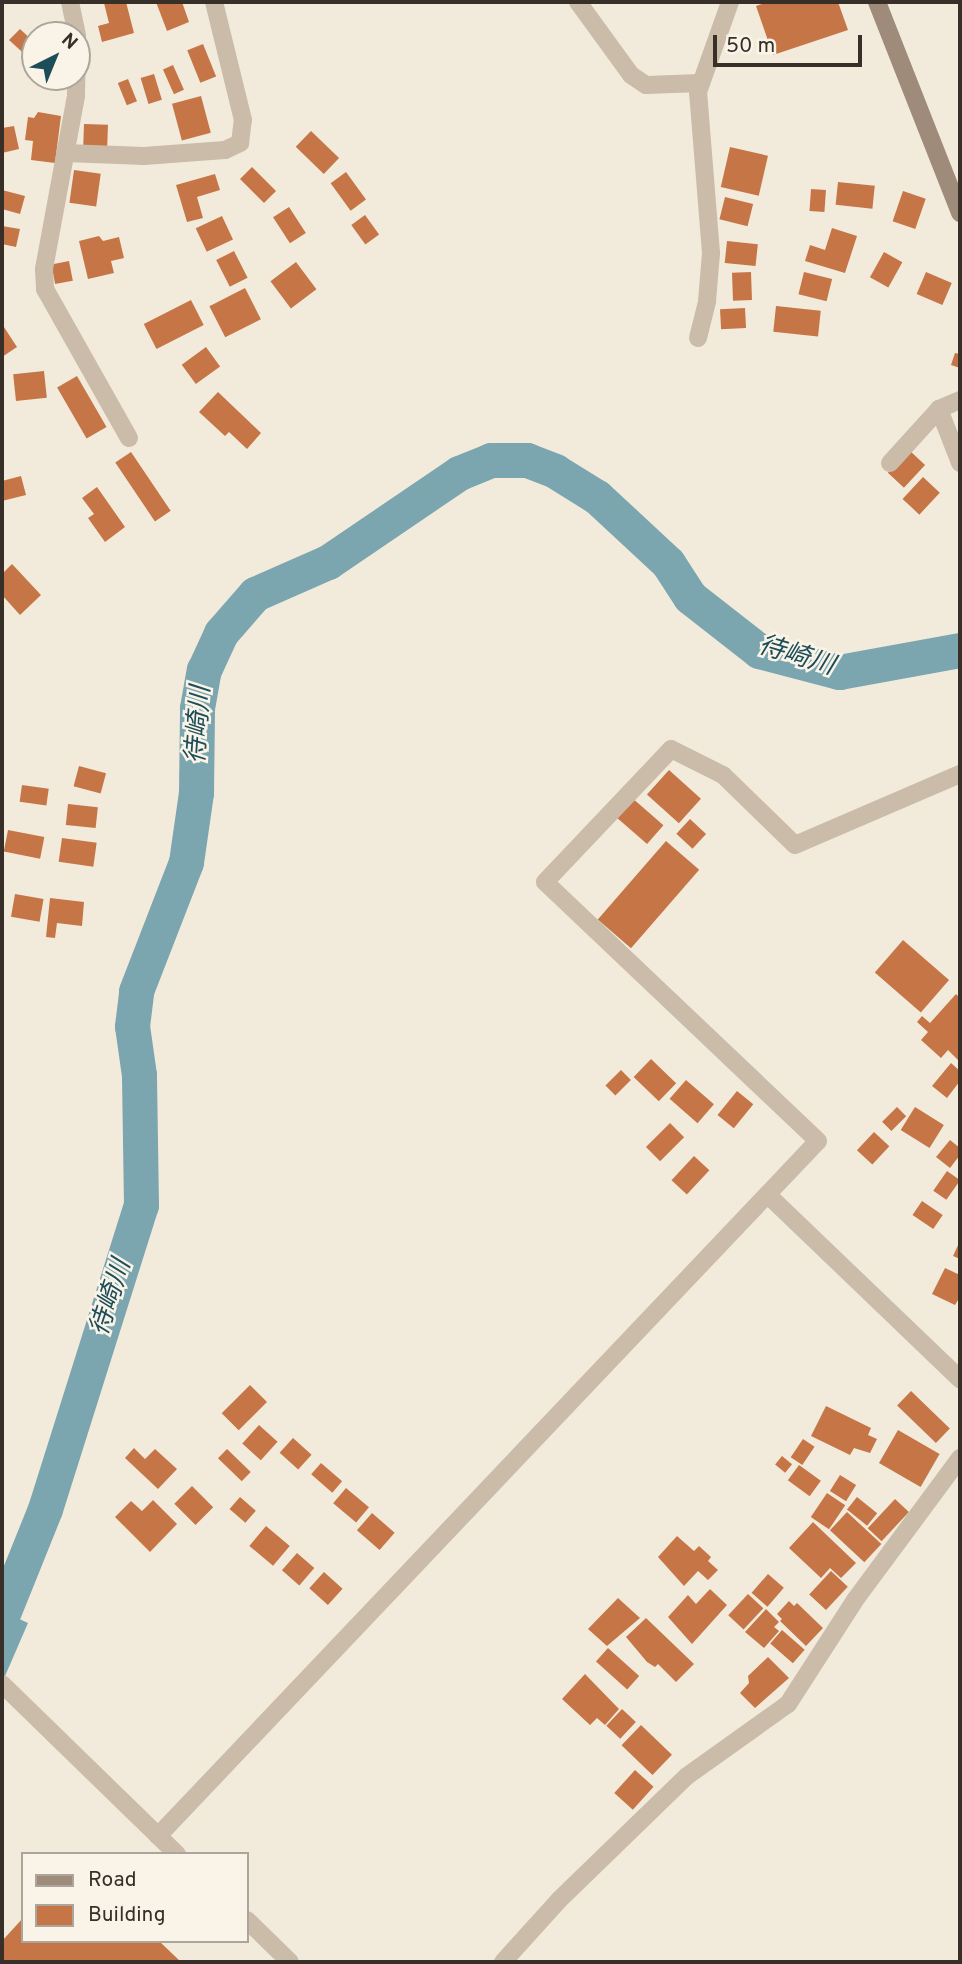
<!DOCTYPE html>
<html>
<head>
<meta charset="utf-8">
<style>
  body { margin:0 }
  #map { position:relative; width:962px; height:1964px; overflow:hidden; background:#f2ebdc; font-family:Overpass,"Noto Sans JP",sans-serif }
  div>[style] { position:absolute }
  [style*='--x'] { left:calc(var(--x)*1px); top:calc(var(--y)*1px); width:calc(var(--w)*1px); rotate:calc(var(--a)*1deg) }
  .water>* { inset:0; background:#7ba6af }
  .river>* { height:35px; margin:-17.5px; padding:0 17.5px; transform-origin:17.5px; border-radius:17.5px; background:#7ba6af }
  .building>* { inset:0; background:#c67646; transform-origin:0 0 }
  .minor>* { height:18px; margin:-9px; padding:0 9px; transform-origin:9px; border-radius:9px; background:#cabca8 }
  .secondary>* { height:18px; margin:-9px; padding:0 9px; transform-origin:9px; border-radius:9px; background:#9e8b79 }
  span { translate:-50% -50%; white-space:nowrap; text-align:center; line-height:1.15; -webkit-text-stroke:5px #faf4e8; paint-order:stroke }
  .water-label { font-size:26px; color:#1d4d59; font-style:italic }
  .frame { position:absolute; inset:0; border:4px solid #372f28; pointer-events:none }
  .legend { position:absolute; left:21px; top:1852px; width:228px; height:91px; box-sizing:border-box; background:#faf4e8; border:2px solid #aca59b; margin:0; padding:9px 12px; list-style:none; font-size:21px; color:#372f28 }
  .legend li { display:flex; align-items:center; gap:14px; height:35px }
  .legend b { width:35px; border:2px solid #aca59b }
  .north { position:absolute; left:21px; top:21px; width:70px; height:70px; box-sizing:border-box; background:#faf4e8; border:2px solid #aca59b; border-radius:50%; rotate:43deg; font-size:19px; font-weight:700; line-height:28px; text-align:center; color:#372f28 }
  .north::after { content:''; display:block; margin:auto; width:24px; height:32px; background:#1d4d59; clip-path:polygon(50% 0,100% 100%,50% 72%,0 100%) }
  .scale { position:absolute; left:713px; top:35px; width:149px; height:32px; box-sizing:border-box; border:4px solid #372f28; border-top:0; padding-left:9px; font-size:21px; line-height:24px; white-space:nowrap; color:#372f28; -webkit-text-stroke:5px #faf4e8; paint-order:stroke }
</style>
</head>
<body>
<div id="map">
  <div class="water">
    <i style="clip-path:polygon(2px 1611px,28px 1623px,2px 1683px)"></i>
  </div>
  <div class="river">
    <i style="--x:2;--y:1616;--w:115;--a:-68.1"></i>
    <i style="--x:45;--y:1509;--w:319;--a:-72.5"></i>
    <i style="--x:141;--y:1205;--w:130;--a:-90.9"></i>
    <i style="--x:139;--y:1075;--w:49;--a:-98.1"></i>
    <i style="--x:132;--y:1026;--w:35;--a:-83"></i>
    <i style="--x:136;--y:991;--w:138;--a:-68.8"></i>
    <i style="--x:186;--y:862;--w:70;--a:-81.8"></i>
    <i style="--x:196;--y:793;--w:85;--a:-89.3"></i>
    <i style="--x:197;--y:708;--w:39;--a:-80"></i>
    <i style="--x:204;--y:670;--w:41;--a:-65.3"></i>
    <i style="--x:221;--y:633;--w:52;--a:-48.9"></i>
    <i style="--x:255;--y:594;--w:80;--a:-23.7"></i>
    <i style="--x:328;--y:562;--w:158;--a:-34.2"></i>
    <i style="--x:459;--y:473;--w:35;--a:-22"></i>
    <i style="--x:491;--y:460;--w:36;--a:0"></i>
    <i style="--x:527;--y:460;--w:30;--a:21"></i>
    <i style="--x:555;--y:471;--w:49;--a:31.8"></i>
    <i style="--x:597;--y:497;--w:97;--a:42.9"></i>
    <i style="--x:668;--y:563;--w:40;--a:57.1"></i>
    <i style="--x:690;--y:597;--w:88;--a:38"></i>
    <i style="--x:759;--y:651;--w:83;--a:14.7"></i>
    <i style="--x:839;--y:672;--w:123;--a:-10.3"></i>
  </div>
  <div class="building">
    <i style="clip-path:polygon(126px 2px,134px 33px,102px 42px,98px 26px,109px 23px,104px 3px)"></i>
    <i style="clip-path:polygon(156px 2px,182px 2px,189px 22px,167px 31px)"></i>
    <i style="clip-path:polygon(768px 2px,838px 2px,848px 30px,773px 55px,756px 6px)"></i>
    <i style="clip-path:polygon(20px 29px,35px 43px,35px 57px,32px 61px,9px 40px)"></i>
    <i style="left:203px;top:44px;width:35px;height:17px;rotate:68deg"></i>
    <i style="left:173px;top:65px;width:27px;height:11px;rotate:66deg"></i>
    <i style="left:154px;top:74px;width:27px;height:14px;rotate:73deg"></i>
    <i style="left:128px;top:79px;width:24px;height:11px;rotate:68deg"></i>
    <i style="left:201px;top:96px;width:38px;height:30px;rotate:75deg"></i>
    <i style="clip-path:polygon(38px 112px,61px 116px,55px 163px,31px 160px,33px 141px,25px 140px,28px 117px,34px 118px)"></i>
    <i style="left:84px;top:124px;width:24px;height:22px;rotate:2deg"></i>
    <i style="clip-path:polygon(14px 126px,19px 149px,2px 153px,2px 128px)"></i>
    <i style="left:311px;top:131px;width:39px;height:22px;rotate:44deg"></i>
    <i style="left:730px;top:147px;width:39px;height:41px;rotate:13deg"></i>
    <i style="left:252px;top:167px;width:34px;height:17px;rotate:45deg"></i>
    <i style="left:74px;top:170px;width:27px;height:33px;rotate:8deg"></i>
    <i style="left:346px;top:172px;width:34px;height:19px;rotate:54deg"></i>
    <i style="clip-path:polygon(215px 174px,220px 190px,197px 197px,203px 218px,187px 222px,176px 185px)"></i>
    <i style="left:838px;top:182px;width:37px;height:23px;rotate:6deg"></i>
    <i style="left:811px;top:189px;width:15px;height:22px;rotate:4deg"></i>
    <i style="clip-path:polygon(2px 190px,25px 196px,20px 214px,2px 209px)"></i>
    <i style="left:903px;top:191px;width:24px;height:32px;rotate:19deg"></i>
    <i style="left:725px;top:197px;width:29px;height:23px;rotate:14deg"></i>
    <i style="left:289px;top:207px;width:31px;height:19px;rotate:57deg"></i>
    <i style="left:365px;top:215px;width:24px;height:17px;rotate:54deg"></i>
    <i style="left:222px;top:216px;width:26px;height:29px;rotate:65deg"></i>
    <i style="clip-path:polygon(2px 226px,20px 229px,16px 247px,2px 244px)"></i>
    <i style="clip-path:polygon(832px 228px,857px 236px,845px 273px,805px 261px,810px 245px,825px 250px)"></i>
    <i style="clip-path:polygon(99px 236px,103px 241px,119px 237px,124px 258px,111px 261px,114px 273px,88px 279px,79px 241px)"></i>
    <i style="left:727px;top:241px;width:31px;height:22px;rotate:6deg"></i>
    <i style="left:234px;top:251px;width:30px;height:20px;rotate:63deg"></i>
    <i style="left:884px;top:252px;width:21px;height:29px;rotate:29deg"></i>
    <i style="left:69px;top:261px;width:20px;height:18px;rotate:79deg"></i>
    <i style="left:296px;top:262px;width:34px;height:32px;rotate:53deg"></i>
    <i style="left:751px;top:272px;width:28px;height:19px;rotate:88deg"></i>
    <i style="left:804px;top:272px;width:29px;height:23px;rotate:14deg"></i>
    <i style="left:926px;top:272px;width:28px;height:24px;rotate:23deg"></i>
    <i style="left:245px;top:288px;width:35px;height:40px;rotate:63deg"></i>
    <i style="left:191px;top:300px;width:28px;height:53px;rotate:63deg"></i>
    <i style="left:776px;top:306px;width:45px;height:26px;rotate:6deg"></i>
    <i style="left:745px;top:308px;width:20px;height:25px;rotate:87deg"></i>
    <i style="clip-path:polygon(2px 324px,17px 347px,2px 357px)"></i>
    <i style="left:206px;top:347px;width:24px;height:30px;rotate:54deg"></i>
    <i style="clip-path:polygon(955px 353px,960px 354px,960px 368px,951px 365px)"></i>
    <i style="left:44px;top:371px;width:27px;height:31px;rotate:84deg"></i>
    <i style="left:77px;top:376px;width:59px;height:23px;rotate:60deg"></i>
    <i style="clip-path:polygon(218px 392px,261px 433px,247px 449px,229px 432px,225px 436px,199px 412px)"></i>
    <i style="left:909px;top:450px;width:22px;height:31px;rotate:43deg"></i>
    <i style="left:131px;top:452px;width:71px;height:19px;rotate:56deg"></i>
    <i style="clip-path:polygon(21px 476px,26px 495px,2px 501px,2px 481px)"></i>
    <i style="left:923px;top:477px;width:23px;height:30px;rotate:43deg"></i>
    <i style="clip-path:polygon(97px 487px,125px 527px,105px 542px,88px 518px,94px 514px,82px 498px)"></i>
    <i style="clip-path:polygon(12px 564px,41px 595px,20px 615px,2px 595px,2px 574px)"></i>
    <i style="left:79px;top:766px;width:28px;height:21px;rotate:15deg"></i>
    <i style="left:669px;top:770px;width:43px;height:33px;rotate:42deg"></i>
    <i style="left:22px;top:785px;width:27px;height:17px;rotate:8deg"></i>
    <i style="left:631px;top:797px;width:43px;height:25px;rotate:41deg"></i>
    <i style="left:68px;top:804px;width:30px;height:21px;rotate:6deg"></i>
    <i style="left:690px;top:819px;width:22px;height:20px;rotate:43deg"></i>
    <i style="left:8px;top:830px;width:37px;height:22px;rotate:11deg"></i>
    <i style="left:62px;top:838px;width:35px;height:24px;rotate:8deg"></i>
    <i style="left:666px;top:841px;width:44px;height:104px;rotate:41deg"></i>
    <i style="left:15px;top:894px;width:29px;height:23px;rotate:10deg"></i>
    <i style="clip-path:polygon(50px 898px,84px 902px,82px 926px,57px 923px,55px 938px,46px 937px)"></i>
    <i style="left:903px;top:940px;width:61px;height:43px;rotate:41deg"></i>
    <i style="clip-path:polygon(956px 994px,960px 998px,960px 1062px,948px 1050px,941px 1058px,921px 1040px,928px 1032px,917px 1022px,922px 1016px,930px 1023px)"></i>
    <i style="left:651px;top:1059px;width:35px;height:25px;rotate:44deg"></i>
    <i style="clip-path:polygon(951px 1063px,960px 1071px,960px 1081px,947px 1098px,932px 1086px)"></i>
    <i style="left:621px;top:1070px;width:14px;height:22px;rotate:45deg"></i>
    <i style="left:686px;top:1080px;width:37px;height:25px;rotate:41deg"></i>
    <i style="left:737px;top:1091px;width:21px;height:31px;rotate:39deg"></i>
    <i style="left:897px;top:1107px;width:13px;height:21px;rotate:45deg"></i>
    <i style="left:915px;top:1107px;width:34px;height:27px;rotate:32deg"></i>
    <i style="left:670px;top:1123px;width:20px;height:34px;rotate:45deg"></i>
    <i style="left:874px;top:1132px;width:21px;height:25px;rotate:43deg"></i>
    <i style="clip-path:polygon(950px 1140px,960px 1148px,960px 1155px,950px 1168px,936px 1157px)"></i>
    <i style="left:694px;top:1156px;width:21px;height:33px;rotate:43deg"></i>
    <i style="left:947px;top:1171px;width:16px;height:24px;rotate:35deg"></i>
    <i style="left:922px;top:1201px;width:25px;height:17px;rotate:34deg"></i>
    <i style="clip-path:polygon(960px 1241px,960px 1259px,953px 1256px)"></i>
    <i style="clip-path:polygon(945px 1268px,960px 1275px,960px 1297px,955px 1305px,932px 1294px)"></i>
    <i style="left:250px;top:1385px;width:24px;height:40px;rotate:45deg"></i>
    <i style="left:911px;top:1391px;width:54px;height:20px;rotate:44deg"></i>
    <i style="clip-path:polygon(826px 1406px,871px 1428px,868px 1435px,877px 1439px,870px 1453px,854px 1448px,850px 1455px,811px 1436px)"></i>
    <i style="left:259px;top:1425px;width:25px;height:25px;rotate:42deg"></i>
    <i style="left:898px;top:1430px;width:48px;height:38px;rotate:30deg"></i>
    <i style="left:293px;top:1438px;width:25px;height:20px;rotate:42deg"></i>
    <i style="left:803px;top:1439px;width:14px;height:22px;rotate:34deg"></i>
    <i style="clip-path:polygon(134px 1448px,145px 1459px,155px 1449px,177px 1469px,158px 1489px,125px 1458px)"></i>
    <i style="left:227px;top:1449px;width:33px;height:13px;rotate:44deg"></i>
    <i style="left:782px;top:1456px;width:13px;height:11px;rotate:39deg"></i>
    <i style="left:321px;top:1463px;width:28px;height:15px;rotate:41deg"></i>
    <i style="left:799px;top:1465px;width:27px;height:19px;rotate:36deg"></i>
    <i style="left:840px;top:1475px;width:19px;height:19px;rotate:32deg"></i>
    <i style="left:192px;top:1486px;width:30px;height:25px;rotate:45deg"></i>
    <i style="left:346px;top:1488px;width:30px;height:20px;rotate:40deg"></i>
    <i style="left:827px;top:1493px;width:22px;height:29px;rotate:34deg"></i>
    <i style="left:240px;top:1497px;width:21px;height:16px;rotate:41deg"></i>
    <i style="left:857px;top:1497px;width:26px;height:16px;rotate:39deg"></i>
    <i style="left:895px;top:1499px;width:19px;height:40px;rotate:43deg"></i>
    <i style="clip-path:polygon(153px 1500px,177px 1524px,150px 1552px,115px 1517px,131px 1501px,142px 1511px)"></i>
    <i style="left:847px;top:1512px;width:47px;height:25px;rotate:43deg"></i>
    <i style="left:372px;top:1513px;width:30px;height:23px;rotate:41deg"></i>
    <i style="clip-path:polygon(813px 1522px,856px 1563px,841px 1578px,830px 1568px,821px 1578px,789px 1548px)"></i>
    <i style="left:266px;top:1526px;width:31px;height:26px;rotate:40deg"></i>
    <i style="clip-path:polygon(677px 1536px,694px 1551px,699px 1546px,711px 1557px,708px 1561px,718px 1570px,708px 1580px,698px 1571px,684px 1586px,658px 1557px)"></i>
    <i style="left:297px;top:1553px;width:23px;height:23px;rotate:41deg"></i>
    <i style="left:831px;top:1571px;width:23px;height:32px;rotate:43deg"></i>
    <i style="left:324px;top:1572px;width:25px;height:22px;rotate:42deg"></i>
    <i style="left:768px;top:1574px;width:21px;height:25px;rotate:41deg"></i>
    <i style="clip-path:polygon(710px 1589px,727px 1605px,692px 1644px,668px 1617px,688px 1595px,696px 1604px)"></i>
    <i style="left:748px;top:1594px;width:21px;height:29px;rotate:43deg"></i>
    <i style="clip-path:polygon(618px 1598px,640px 1618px,607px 1646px,588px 1629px)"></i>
    <i style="clip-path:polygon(789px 1601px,794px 1606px,797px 1603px,823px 1628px,806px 1646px,780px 1621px,782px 1619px,777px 1614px)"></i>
    <i style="clip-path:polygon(766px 1609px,779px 1622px,774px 1627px,779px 1631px,764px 1648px,745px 1632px)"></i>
    <i style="clip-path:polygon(646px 1618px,694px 1664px,676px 1682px,658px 1664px,655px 1667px,647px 1662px,626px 1637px)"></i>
    <i style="left:782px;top:1630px;width:30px;height:18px;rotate:41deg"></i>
    <i style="left:608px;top:1648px;width:42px;height:18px;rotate:42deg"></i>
    <i style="clip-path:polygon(768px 1657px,789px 1678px,755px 1708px,740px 1693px,749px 1683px,748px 1676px)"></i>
    <i style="clip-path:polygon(585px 1674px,619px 1709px,605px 1725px,597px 1718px,590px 1725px,562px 1699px)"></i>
    <i style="left:622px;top:1709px;width:19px;height:23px;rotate:43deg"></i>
    <i style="left:641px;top:1725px;width:43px;height:28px;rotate:44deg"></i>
    <i style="left:635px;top:1770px;width:25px;height:31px;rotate:42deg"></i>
    <i style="clip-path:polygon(23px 1918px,23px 1941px,159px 1941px,181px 1962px,5px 1962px,2px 1959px,2px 1941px)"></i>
  </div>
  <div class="minor">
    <i style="--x:70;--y:2;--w:34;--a:78"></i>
    <i style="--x:578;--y:2;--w:90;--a:54"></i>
    <i style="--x:631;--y:75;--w:18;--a:34"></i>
    <i style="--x:646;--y:85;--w:55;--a:-2.1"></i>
    <i style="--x:77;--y:39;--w:57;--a:91"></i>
    <i style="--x:76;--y:96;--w:176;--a:100.5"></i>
    <i style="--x:44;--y:269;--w:20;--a:87"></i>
    <i style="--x:45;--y:289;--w:171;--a:60.6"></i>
    <i style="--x:66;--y:153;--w:78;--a:2.2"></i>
    <i style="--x:144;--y:156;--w:81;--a:-4.2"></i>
    <i style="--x:225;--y:150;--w:17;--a:-25"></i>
    <i style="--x:240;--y:143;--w:23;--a:-83"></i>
    <i style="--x:243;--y:120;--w:122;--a:-103.8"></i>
    <i style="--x:698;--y:338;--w:38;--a:-76"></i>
    <i style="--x:707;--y:301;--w:48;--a:-85.2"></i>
    <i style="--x:711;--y:253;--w:162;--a:-94.6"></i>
    <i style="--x:698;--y:92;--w:96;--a:-70.4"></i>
    <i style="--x:960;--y:400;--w:23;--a:157"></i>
    <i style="--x:939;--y:409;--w:58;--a:68.7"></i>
    <i style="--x:890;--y:463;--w:73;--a:-47.8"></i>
    <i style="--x:769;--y:1196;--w:265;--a:43.8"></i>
    <i style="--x:2;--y:1684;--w:244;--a:44.2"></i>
    <i style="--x:158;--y:1836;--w:958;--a:-46.48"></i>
    <i style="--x:818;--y:1141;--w:376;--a:-136.5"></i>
    <i style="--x:545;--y:882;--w:183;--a:-46.5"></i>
    <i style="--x:671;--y:749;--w:58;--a:26.6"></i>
    <i style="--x:723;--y:775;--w:100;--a:44.2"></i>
    <i style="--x:795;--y:845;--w:180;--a:-23.3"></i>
    <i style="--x:247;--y:1920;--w:60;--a:44.3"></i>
    <i style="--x:503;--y:1962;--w:84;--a:-47.9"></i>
    <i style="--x:559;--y:1900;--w:178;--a:-44.1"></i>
    <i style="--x:687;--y:1776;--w:124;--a:-35.5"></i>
    <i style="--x:788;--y:1704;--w:124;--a:-57.2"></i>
    <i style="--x:855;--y:1600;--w:177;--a:-53.5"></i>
  </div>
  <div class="secondary">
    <i style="--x:877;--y:2;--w:227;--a:68.5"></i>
  </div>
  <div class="water-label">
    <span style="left:796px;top:657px;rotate:17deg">待崎川</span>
    <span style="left:200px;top:725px;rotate:-86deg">待崎川</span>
    <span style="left:112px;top:1298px;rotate:-72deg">待崎川</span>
  </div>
  <div class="frame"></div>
  <ul class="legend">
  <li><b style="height:9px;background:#9e8b79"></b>Road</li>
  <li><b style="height:19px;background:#c67646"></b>Building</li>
  </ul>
  <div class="north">N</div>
  <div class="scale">50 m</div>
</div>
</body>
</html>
